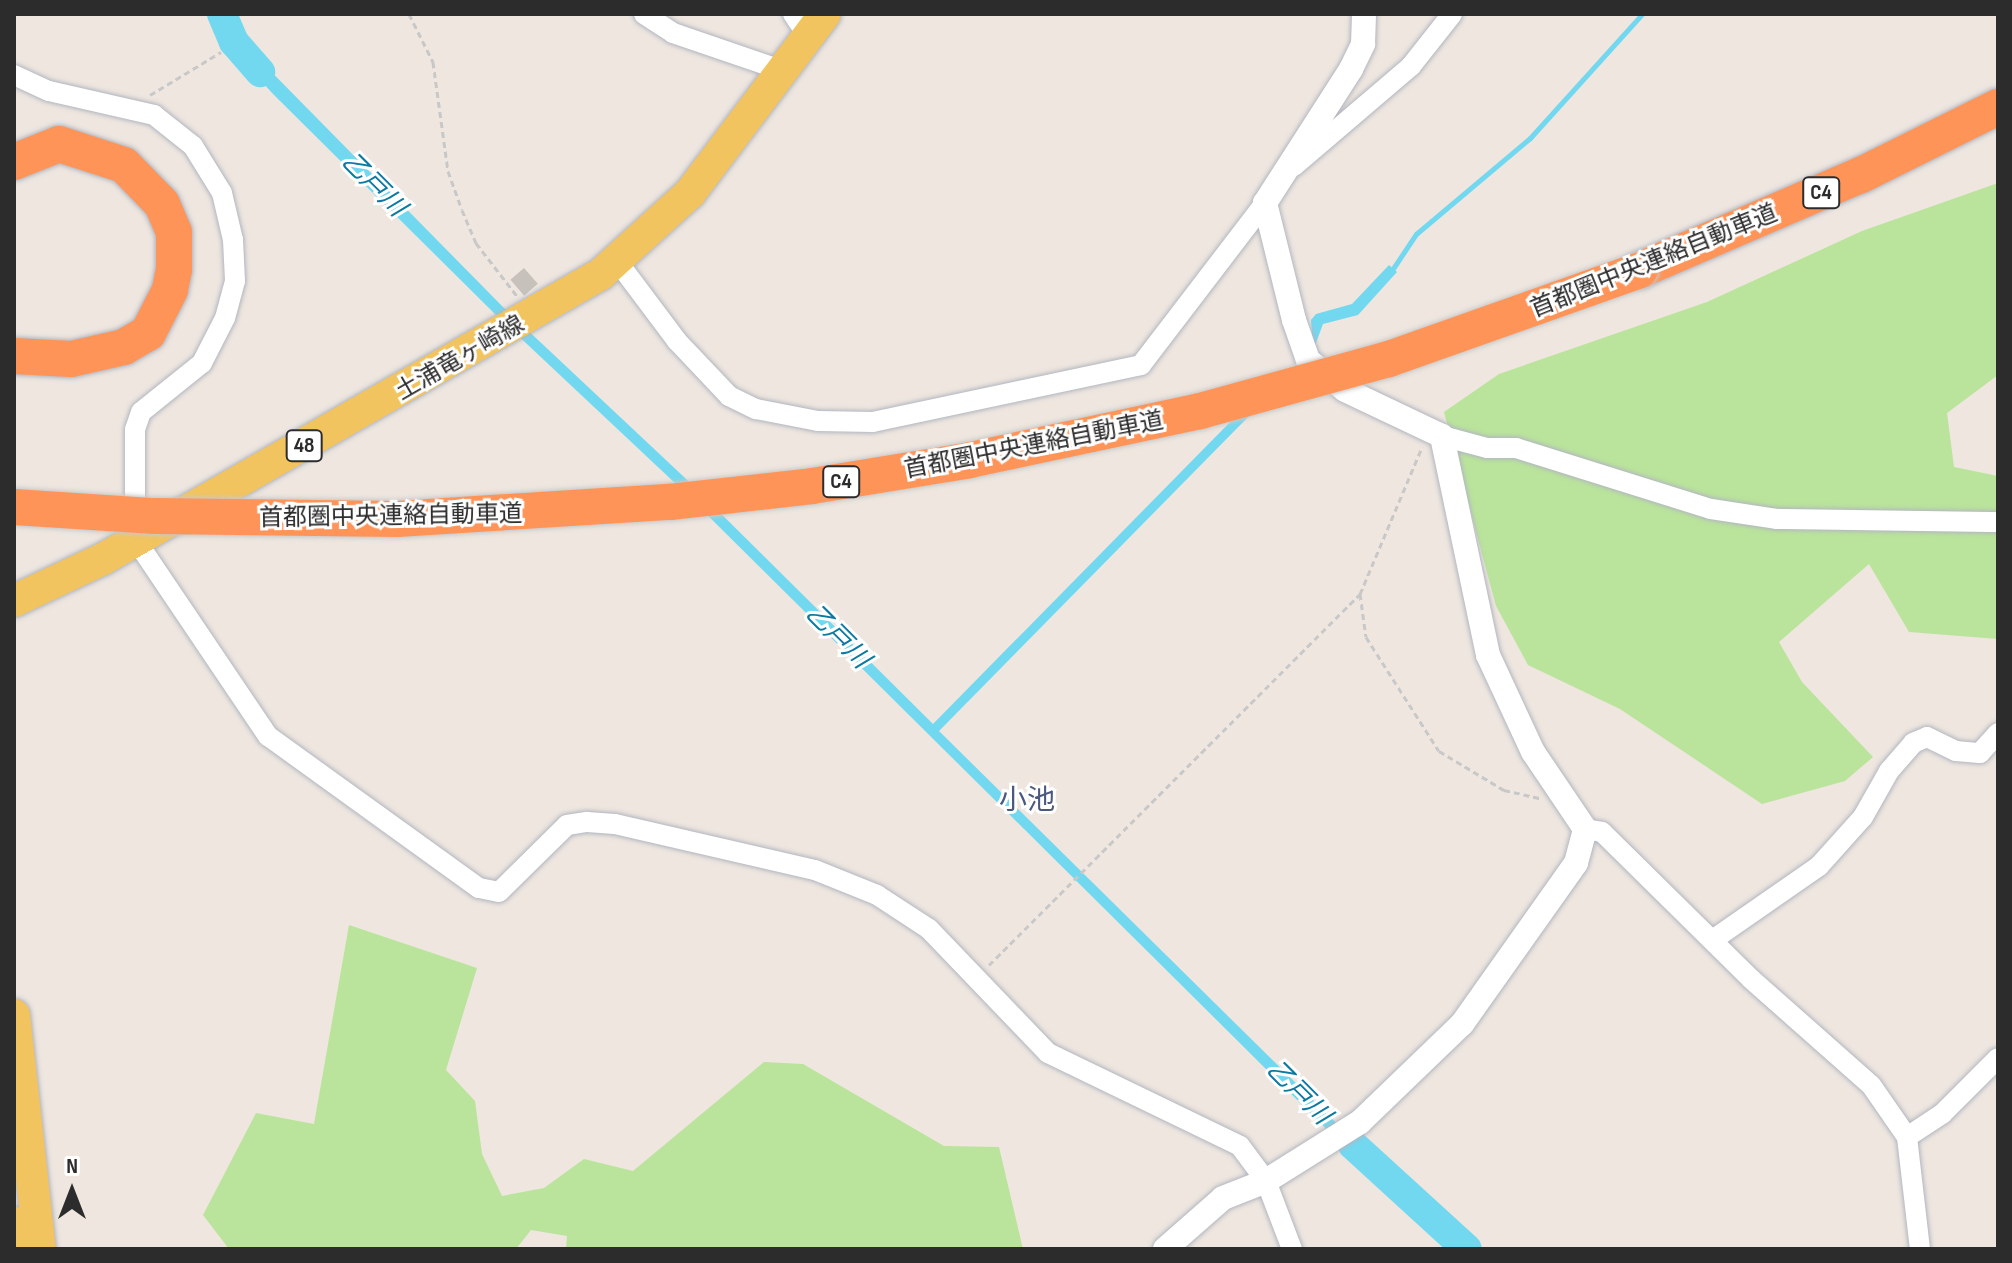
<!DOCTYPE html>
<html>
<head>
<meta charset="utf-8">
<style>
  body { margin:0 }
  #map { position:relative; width:2012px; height:1263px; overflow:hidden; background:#eee6df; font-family:"Sofia Sans Condensed","Noto Sans JP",sans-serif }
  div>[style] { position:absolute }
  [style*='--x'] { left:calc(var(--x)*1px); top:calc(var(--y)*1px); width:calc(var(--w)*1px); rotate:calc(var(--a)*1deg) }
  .green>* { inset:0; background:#bae49b }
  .water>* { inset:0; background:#72d8f0 }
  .stream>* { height:5px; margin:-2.5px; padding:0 2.5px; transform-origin:2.5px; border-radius:2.5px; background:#72d8f0 }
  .river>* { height:30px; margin:-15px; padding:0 15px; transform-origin:15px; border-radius:15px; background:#72d8f0 }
  .building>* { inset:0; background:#c6c1ba; transform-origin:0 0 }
  .path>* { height:3px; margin-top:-1.5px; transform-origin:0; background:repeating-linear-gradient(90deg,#c8c8c8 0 6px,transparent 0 10px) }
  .roads { filter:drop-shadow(0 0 2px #b2b6c0) drop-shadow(0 0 2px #b2b6c0) }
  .minor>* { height:20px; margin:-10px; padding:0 10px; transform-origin:10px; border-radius:10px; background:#fff }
  .tertiary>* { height:24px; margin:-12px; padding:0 12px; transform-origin:12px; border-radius:12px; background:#fff }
  .primary>* { height:32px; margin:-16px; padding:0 16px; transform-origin:16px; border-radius:16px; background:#f2c45f }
  .motorway>* { height:36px; margin:-18px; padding:0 18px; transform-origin:18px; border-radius:18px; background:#ff9459 }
  .bridges { filter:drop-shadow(0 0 2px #c8c8c8) drop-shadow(0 0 2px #c8c8c8) }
  .motorway-bridge>* { height:36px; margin:-18px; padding:0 18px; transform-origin:18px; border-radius:18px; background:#ff9459 }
  span { translate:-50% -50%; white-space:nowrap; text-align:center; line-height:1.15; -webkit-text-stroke:6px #fff; paint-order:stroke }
  .shield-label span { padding:2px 6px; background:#fff; border:2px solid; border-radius:6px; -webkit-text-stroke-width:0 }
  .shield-label { font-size:22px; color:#2c2c2c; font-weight:700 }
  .street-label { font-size:24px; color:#2c2c2c }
  .water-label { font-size:26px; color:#0c79a0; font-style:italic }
  .quarter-label { font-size:28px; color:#4c597e }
  .frame { position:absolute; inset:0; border:16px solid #2c2c2c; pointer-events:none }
  .north { position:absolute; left:32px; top:1151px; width:80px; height:80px; -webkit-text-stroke:6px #fff; paint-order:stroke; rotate:0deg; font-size:22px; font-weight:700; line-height:32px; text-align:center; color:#2c2c2c }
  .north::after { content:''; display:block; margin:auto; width:28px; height:36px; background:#2c2c2c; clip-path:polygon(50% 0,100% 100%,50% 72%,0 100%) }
</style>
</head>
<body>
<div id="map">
  <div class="green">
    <i style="clip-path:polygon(1998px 183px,1998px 375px,1947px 413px,1954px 467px,1998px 476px,1998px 639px,1909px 632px,1869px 564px,1779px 642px,1802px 682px,1873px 757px,1845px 781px,1762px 804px,1620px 709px,1528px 665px,1496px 606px,1444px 412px,1499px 374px,1707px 302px,1862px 231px)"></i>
    <i style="clip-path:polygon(349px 925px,477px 968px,446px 1070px,475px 1101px,482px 1154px,502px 1196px,544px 1188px,584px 1159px,633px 1171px,764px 1062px,803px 1064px,944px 1146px,999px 1147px,1023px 1249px,566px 1249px,567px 1236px,531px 1230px,516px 1249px,229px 1249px,203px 1215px,256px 1113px,314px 1124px)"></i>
  </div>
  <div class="water">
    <i style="clip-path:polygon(239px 39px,503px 307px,684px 477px,933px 724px,1238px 414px,1313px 351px,1311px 320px,1316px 314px,1352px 304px,1389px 265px,1397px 272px,1358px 315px,1323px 324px,1313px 351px,939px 731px,1385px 1171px,1377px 1179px,676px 484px,495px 314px,273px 94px,228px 44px)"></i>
  </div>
  <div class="stream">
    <i style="--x:1390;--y:273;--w:47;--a:-56.3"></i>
    <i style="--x:1416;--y:234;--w:149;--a:-40.1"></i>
    <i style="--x:1530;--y:138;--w:167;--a:-47.9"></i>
  </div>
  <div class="river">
    <i style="--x:222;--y:14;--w:30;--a:67"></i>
    <i style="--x:234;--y:42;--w:40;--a:49"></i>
    <i style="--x:1353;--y:1145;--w:154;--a:42.4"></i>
  </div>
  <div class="building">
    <i style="left:524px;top:268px;width:21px;height:18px;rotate:49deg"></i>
  </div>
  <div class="path">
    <i style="--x:409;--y:14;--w:54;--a:63.4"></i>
    <i style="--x:433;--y:62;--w:110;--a:82.2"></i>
    <i style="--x:448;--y:171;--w:41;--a:70.3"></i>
    <i style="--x:462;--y:210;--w:36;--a:67"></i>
    <i style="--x:476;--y:243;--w:67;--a:52.3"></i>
    <i style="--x:150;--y:95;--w:83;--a:-31.2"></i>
    <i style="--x:1360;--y:594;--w:43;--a:82.1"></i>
    <i style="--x:1366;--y:637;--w:135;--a:57.4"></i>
    <i style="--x:1439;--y:751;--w:76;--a:31"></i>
    <i style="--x:1504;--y:790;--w:37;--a:13"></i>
    <i style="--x:989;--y:965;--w:525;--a:-45"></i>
    <i style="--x:1360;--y:594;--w:160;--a:-67.1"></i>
  </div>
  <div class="roads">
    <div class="minor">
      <i style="--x:644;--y:14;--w:35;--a:33"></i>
      <i style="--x:673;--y:33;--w:117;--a:18.9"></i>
      <i style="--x:793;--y:14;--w:27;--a:56"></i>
      <i style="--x:14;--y:75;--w:38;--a:25"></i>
      <i style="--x:49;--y:91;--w:108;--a:12.9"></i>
      <i style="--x:154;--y:115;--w:50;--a:38.5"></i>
      <i style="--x:193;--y:146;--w:55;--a:58.3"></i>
      <i style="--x:222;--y:193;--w:48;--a:76.8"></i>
      <i style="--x:233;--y:240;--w:41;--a:87.2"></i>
      <i style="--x:235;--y:281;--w:38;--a:105"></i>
      <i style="--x:225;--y:318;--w:51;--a:117.1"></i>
      <i style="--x:202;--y:363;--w:78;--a:141.2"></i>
      <i style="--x:141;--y:412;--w:18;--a:109"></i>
      <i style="--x:135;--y:429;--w:110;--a:90"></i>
      <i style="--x:135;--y:539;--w:238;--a:56"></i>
      <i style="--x:268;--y:736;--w:260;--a:35.8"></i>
      <i style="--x:479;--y:888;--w:20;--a:11"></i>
      <i style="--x:499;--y:892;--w:95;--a:-44.6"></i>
      <i style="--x:567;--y:825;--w:20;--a:-9"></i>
      <i style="--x:587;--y:822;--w:28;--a:4"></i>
      <i style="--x:615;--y:824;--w:205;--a:13"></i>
      <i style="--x:815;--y:870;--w:67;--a:22"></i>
      <i style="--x:877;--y:895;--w:62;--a:33.2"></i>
      <i style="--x:929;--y:929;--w:172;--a:46.2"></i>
      <i style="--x:1048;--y:1053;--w:213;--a:25.8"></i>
      <i style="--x:1240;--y:1146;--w:44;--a:53.4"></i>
      <i style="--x:1266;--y:1181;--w:73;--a:69.1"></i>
      <i style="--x:1294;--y:166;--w:154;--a:-40.5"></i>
      <i style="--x:1411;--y:66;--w:66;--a:-51.7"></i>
      <i style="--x:617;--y:261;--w:100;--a:53.1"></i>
      <i style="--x:677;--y:341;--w:76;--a:46.6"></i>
      <i style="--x:729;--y:396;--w:30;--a:26"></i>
      <i style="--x:756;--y:409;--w:63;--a:11"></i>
      <i style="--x:818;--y:421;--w:55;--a:1"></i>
      <i style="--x:873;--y:422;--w:274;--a:-12"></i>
      <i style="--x:1141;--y:365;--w:204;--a:-52.6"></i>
      <i style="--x:1442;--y:436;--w:47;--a:14.9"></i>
      <i style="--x:1487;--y:448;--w:29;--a:0"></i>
      <i style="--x:1516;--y:448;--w:204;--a:17.4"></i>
      <i style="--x:1711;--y:509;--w:66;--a:8.7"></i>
      <i style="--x:1776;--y:519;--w:222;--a:0.8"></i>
      <i style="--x:1585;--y:829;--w:17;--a:10"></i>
      <i style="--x:1602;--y:832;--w:209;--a:44.6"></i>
      <i style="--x:1751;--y:979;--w:160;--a:41.5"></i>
      <i style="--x:1871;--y:1085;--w:63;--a:55.3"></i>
      <i style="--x:1907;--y:1137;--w:113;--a:83.4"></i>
      <i style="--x:1714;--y:939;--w:128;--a:-34.8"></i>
      <i style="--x:1819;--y:866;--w:66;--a:-48.1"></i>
      <i style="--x:1863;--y:817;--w:53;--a:-60.5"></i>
      <i style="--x:1889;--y:771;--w:37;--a:-49"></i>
      <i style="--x:1913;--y:743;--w:15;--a:-23"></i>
      <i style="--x:1927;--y:737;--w:32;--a:26"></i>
      <i style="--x:1956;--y:751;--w:24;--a:5"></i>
      <i style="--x:1980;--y:753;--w:27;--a:-48"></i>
      <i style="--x:1907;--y:1137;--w:42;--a:-33.3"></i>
      <i style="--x:1942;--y:1114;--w:79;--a:-45"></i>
    </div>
    <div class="tertiary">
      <i style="--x:1165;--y:1249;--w:77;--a:-41.3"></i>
      <i style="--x:1223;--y:1198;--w:46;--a:-21.6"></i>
      <i style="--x:1266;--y:1181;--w:111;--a:-32.1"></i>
      <i style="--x:1360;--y:1122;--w:141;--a:-43.9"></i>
      <i style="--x:1462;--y:1024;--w:197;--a:-54.7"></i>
      <i style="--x:1576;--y:863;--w:35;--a:-75"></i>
      <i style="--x:1585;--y:829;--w:93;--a:-124"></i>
      <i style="--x:1533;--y:752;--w:107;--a:-114.9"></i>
      <i style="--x:1488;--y:655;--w:224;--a:-101.9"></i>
      <i style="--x:1442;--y:436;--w:107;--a:-154.6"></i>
      <i style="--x:1345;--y:390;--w:48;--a:-141"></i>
      <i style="--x:1308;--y:360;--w:42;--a:-109.3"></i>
      <i style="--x:1294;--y:320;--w:121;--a:-103.9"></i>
      <i style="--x:1265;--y:203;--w:159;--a:-57.3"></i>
      <i style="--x:1351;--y:69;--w:28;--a:-64"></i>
      <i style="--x:1363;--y:44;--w:30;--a:-88"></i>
    </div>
    <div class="primary">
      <i style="--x:14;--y:601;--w:98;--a:-25.3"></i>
      <i style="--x:103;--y:559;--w:574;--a:-29.78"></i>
      <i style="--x:601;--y:274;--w:120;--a:-42.3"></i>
      <i style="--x:690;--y:193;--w:224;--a:-53"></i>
      <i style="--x:14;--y:1015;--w:235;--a:83.7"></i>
      <i style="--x:14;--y:1223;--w:26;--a:83"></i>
    </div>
    <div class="motorway">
      <i style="--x:14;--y:162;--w:48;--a:-21.8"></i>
      <i style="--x:59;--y:144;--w:68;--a:17.9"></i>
      <i style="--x:124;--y:165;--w:54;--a:45.7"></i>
      <i style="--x:162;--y:204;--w:30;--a:67"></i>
      <i style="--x:174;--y:232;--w:37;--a:90"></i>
      <i style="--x:174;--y:269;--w:21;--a:101"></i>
      <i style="--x:170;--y:290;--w:48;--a:117.1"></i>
      <i style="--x:148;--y:333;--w:28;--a:150"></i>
      <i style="--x:124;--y:347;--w:54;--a:167.2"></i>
      <i style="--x:71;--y:359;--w:57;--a:-177"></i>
      <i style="--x:1640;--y:270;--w:241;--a:-23.3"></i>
      <i style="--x:1861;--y:175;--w:153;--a:-26.4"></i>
    </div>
  </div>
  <div class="bridges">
    <div class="motorway-bridge">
      <i style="--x:14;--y:507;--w:141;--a:3.7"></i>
      <i style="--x:155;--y:516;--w:242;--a:0.7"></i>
      <i style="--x:397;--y:519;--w:274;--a:-3.6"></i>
      <i style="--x:670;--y:502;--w:143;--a:-6.4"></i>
      <i style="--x:812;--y:486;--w:160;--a:-9.3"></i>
      <i style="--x:970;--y:460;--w:235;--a:-12"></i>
      <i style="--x:1200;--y:411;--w:196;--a:-15.4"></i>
      <i style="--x:1389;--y:359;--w:266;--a:-19.5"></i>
    </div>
  </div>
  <div class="shield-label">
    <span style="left:1821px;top:193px">C4</span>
    <span style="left:304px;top:446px">48</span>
    <span style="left:841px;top:482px">C4</span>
  </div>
  <div class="street-label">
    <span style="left:1654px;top:261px;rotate:-22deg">首都圏中央連絡自動車道</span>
    <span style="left:460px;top:358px;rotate:-30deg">土浦竜ヶ崎線</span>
    <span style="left:1034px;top:445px;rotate:-11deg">首都圏中央連絡自動車道</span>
    <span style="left:391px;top:516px;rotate:-1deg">首都圏中央連絡自動車道</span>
  </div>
  <div class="water-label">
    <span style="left:373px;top:185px;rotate:45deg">乙戸川</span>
    <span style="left:837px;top:637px;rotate:45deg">乙戸川</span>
    <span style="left:1298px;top:1093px;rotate:45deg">乙戸川</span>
  </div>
  <div class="quarter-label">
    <span style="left:1027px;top:801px">小池</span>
  </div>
  <div class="frame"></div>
  <div class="north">N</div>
</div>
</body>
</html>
